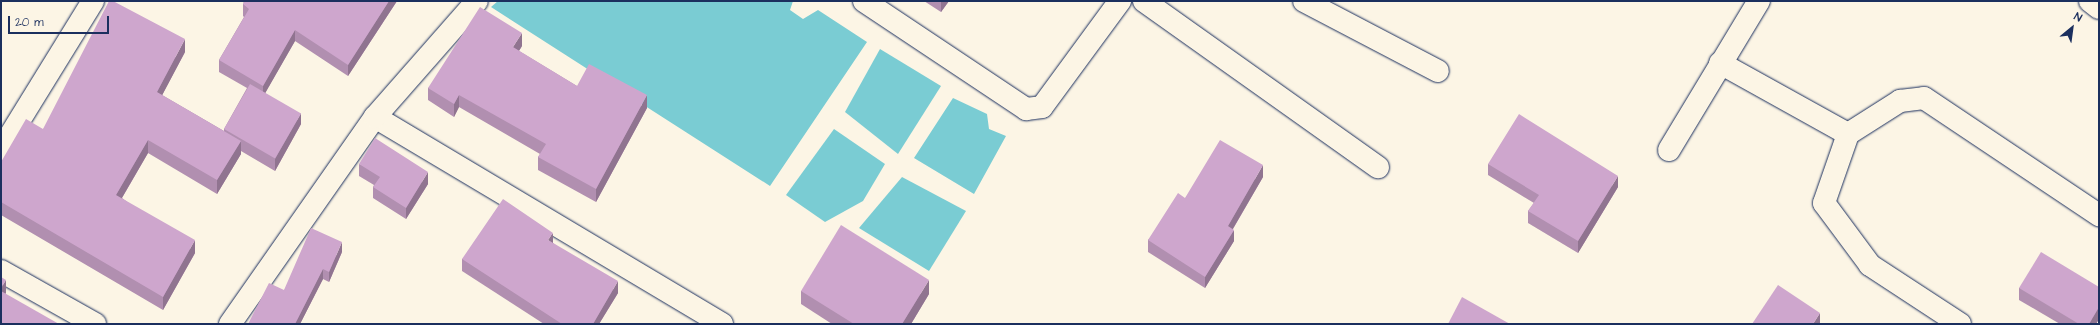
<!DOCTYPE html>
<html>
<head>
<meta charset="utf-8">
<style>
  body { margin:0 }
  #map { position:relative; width:2100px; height:325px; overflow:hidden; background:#fcf5e5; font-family:"Architects Daughter",sans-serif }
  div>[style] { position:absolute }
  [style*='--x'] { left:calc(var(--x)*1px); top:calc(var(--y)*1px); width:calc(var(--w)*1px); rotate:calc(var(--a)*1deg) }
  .water>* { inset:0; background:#7accd3 }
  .roads { filter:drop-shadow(0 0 1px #1b2f5e) drop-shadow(0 0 1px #1b2f5e) }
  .minor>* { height:22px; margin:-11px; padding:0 11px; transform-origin:11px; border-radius:11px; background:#fcf5e5 }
  .wall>* { inset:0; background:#b18fb0 }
  .shaded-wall>* { inset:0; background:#907490 }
  .building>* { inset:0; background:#cea6cd; transform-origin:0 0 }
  span { translate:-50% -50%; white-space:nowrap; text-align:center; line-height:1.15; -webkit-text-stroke:3.5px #fcf5e5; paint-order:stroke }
  .frame { position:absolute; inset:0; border:2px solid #1b2f5e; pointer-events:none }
  .north { position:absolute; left:2052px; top:8px; width:40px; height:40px; -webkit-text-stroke:3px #fcf5e5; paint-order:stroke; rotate:29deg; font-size:11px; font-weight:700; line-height:16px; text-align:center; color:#1b2f5e }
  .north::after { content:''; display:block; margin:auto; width:14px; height:18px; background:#1b2f5e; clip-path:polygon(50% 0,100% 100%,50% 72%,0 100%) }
  .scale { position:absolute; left:8px; top:16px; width:101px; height:18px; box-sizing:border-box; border:2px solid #1b2f5e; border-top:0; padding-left:5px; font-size:12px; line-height:14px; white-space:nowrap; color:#1b2f5e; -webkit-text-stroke:3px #fcf5e5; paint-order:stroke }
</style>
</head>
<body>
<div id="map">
  <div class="water">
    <i style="clip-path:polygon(498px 1px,793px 1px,790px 10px,803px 19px,818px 10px,867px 42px,770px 186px,491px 7px)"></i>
    <i style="clip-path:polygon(880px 49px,941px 86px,898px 154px,845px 112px)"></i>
    <i style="clip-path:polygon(953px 98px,987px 114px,989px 129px,1006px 136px,974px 194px,914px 158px)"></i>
    <i style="clip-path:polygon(834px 129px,885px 164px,863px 201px,825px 222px,786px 195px)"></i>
    <i style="clip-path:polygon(902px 177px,966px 211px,929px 271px,859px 228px)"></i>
  </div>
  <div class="roads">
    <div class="minor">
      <i style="--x:864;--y:1;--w:195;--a:33.7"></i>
      <i style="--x:1026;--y:109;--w:16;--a:-7"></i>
      <i style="--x:1042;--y:107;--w:132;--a:-53.7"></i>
      <i style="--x:1144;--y:1;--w:287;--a:35.4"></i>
      <i style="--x:1304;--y:1;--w:151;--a:27.6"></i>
      <i style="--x:2090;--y:1;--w:11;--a:38"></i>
      <i style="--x:1720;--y:63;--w:146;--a:29"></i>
      <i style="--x:375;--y:117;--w:404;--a:30.8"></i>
      <i style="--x:1;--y:150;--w:175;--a:-58.3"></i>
      <i style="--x:1669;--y:150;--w:174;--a:-58.9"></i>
      <i style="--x:1;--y:271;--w:108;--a:29.4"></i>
      <i style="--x:230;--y:324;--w:253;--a:-55"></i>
      <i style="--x:375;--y:117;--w:154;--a:-48.7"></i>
      <i style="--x:1960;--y:324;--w:108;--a:-146.8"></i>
      <i style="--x:1870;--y:265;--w:77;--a:-126.6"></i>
      <i style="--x:1824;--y:203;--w:73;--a:-70.8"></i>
      <i style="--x:1848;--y:134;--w:62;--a:-32.4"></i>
      <i style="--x:1900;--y:101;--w:24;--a:-7"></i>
      <i style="--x:1924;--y:98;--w:211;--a:33.8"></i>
    </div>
  </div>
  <div class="wall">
    <i style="clip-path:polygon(242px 1px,397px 1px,348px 76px,295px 41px,265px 93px,301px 124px,275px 171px,241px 151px,241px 154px,217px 194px,148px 153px,122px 198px,195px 253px,163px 310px,1px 215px,1px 162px,43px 129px,185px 52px,162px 95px,224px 131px,224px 129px,247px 88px,219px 72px,219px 60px,244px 17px,243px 16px,243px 4px,244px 3px)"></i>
    <i style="clip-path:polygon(924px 1px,949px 1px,941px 12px)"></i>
    <i style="clip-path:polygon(522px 46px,519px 51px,577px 86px,647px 108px,596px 202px,538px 170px,538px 157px,540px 154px,459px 107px,454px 117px,428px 100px,428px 88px)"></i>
    <i style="clip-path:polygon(359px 164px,428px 184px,406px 219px,373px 198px,373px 187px,374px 185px,359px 176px)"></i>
    <i style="clip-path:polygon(1488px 164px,1618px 187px,1578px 253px,1528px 223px,1528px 211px,1534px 203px,1488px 175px)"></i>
    <i style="clip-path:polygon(1263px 177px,1233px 229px,1234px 241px,1205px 288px,1148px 252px,1148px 240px,1185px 198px)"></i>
    <i style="clip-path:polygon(553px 243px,618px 293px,599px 324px,544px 324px,462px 271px,462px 259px)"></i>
    <i style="clip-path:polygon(342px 252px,329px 282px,323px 279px,300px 324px,248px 324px,284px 290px)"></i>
    <i style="clip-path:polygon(2099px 287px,2099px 319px,2096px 324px,2060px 324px,2019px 300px,2019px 288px)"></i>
    <i style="clip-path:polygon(801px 291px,929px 294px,911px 324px,832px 324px,801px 304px)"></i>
  </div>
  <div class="shaded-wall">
    <i style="clip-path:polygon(389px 1px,397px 1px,348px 76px,348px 65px)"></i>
    <i style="clip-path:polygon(941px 1px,949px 1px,941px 12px)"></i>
    <i style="clip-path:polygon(295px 30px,295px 41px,263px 97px,263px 86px)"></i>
    <i style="clip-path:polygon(522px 33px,522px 46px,513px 60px,513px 47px)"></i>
    <i style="clip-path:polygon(185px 39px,185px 52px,157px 105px,157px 92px)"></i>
    <i style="clip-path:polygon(459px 95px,459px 107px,454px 117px,454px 104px)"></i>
    <i style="clip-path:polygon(647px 95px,647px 108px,596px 202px,596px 189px)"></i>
    <i style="clip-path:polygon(301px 113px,301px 124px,275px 171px,275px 159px)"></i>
    <i style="clip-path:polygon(148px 140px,148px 153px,116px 208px,116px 195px)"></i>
    <i style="clip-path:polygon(241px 141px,241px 154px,217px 194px,217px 180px)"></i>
    <i style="clip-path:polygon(1263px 165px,1263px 177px,1228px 237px,1228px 226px)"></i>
    <i style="clip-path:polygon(428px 172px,428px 184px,406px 219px,406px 208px)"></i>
    <i style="clip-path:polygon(1618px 176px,1618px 187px,1578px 253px,1578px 241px)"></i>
    <i style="clip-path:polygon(1234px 230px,1234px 241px,1205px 288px,1205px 277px)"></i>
    <i style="clip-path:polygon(553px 233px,553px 244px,548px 240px)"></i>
    <i style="clip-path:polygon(195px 240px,195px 253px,163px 310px,163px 297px)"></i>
    <i style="clip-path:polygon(342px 242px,342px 252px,329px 282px,329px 272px)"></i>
    <i style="clip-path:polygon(323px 269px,323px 279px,300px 324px,295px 324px)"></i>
    <i style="clip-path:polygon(6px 280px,6px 293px,1px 302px,1px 288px)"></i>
    <i style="clip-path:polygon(929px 280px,929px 294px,911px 324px,902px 324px)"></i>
    <i style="clip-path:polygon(618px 281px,618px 293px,599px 324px,593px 324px)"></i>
    <i style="clip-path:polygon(2099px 307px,2099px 319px,2096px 324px,2089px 324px)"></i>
    <i style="clip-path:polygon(1820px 313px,1820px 324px,1813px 324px)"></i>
  </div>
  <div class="building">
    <i style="clip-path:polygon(109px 1px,113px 1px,185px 39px,157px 92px,241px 141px,217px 180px,148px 140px,116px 195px,195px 240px,163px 297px,1px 202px,1px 162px,26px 119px,43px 129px)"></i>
    <i style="clip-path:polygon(245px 1px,389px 1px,348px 65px,295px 30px,263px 86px,219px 60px,249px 9px,243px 4px)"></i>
    <i style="clip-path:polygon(480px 7px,522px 33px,513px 47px,577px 86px,589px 64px,647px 95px,596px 189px,538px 157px,546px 144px,459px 95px,454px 104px,428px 88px)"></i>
    <i style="left:250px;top:84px;width:59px;height:52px;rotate:30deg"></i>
    <i style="clip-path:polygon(1519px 114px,1618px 176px,1578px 241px,1528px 211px,1539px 195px,1488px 164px)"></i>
    <i style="clip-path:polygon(375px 138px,428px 172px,406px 208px,373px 187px,380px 177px,359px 164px)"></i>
    <i style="clip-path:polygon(1220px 140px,1263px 165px,1228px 226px,1234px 230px,1205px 277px,1148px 240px,1178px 193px,1185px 198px)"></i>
    <i style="clip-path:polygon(503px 199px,553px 233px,548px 240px,618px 281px,593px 324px,562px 324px,462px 259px)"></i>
    <i style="clip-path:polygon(841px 225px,929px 280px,902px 324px,854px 324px,801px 291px)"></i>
    <i style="clip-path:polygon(311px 228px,342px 242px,329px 272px,323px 269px,295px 324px,248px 324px,269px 283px,284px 290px)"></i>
    <i style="clip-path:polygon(2041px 252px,2099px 287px,2099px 307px,2089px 324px,2079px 324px,2019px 288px)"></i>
    <i style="clip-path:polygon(1px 277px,6px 280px,1px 288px)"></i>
    <i style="clip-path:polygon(1778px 285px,1820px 313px,1813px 324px,1752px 324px)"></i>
    <i style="clip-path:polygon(1px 291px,59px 324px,1px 324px)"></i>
    <i style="clip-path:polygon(1462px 297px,1510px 324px,1448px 324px)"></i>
  </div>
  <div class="frame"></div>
  <div class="north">N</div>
  <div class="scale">20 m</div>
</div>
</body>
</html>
